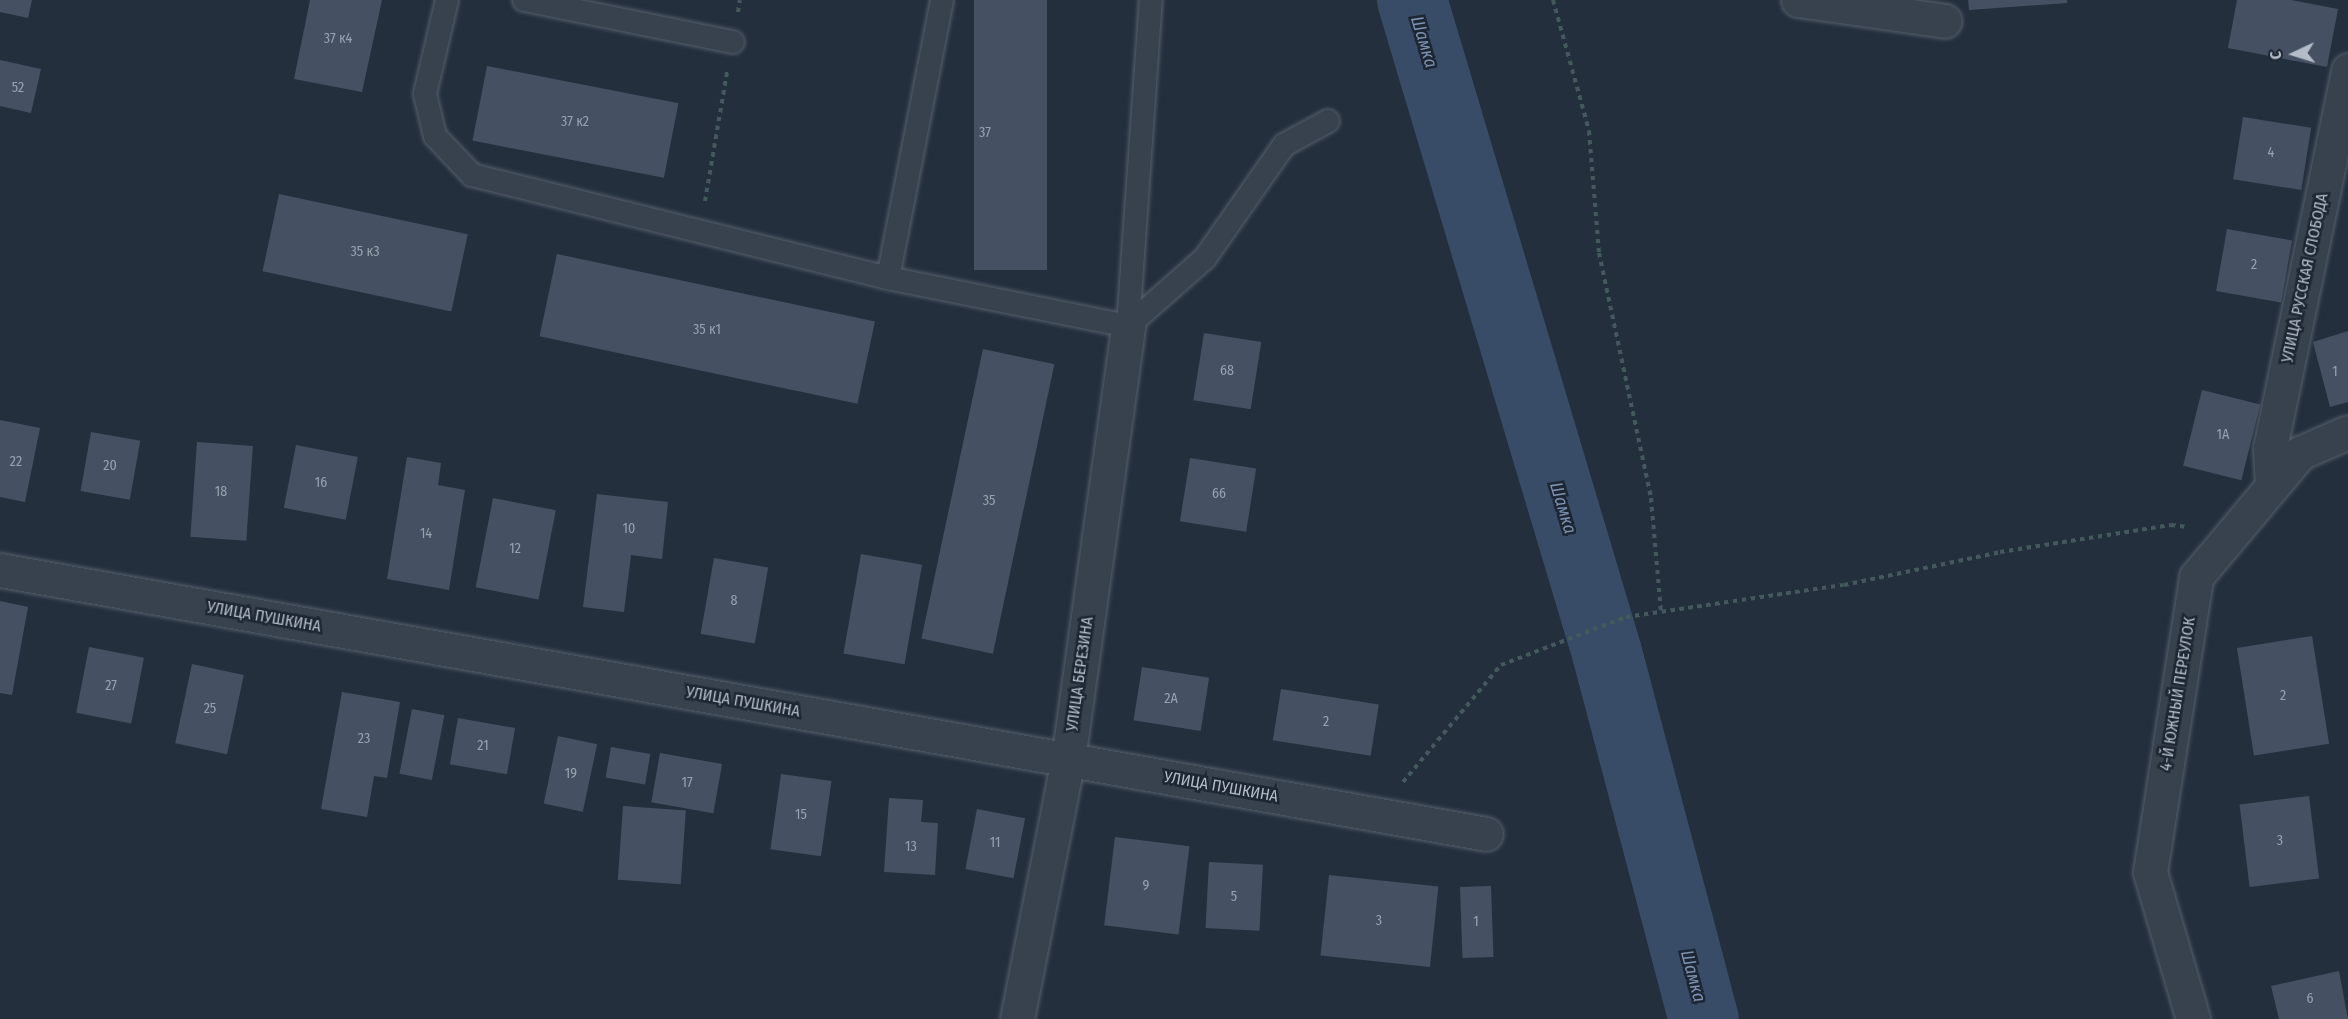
<!DOCTYPE html>
<html>
<head>
<meta charset="utf-8">
<style>
  body { margin:0 }
  #map { position:relative; width:2348px; height:1019px; overflow:hidden; background:#242f3e; font-family:"Fira Sans Condensed",sans-serif }
  div>[style] { position:absolute }
  [style*='--x'] { left:calc(var(--x)*1px); top:calc(var(--y)*1px); width:calc(var(--w)*1px); rotate:calc(var(--a)*1deg) }
  .river>* { height:70px; margin:-35px; padding:0 35px; transform-origin:35px; border-radius:35px; background:#394c67 }
  .building>* { inset:0; background:#455162; transform-origin:0 0 }
  .path>* { height:4px; margin-top:-2px; transform-origin:0; background:repeating-linear-gradient(90deg,#44595c 0 4.5px,transparent 0 9px) }
  .roads { filter:drop-shadow(0 0 2px #565f6c) drop-shadow(0 0 2px #565f6c) }
  .lane>* { height:22px; margin:-11px; padding:0 11px; transform-origin:11px; border-radius:11px; background:#38414e }
  .street>* { height:33px; margin:-16.5px; padding:0 16.5px; transform-origin:16.5px; border-radius:16.5px; background:#38414e }
  span { translate:-50% -50%; white-space:nowrap; text-align:center; line-height:1.15; -webkit-text-stroke:5px #1d2633; paint-order:stroke }
  .number-label { font-size:14px; color:#98a1af }
  .number-label span { -webkit-text-stroke-width:0 }
  .street-label { font-size:16px; color:#b4bcc9 }
  .water-label { font-size:18px; color:#7c92b1; font-style:italic }
  .north { position:absolute; left:2264px; top:24px; width:60px; height:60px; -webkit-text-stroke:4px #1d2633; paint-order:stroke; rotate:266deg; font-size:16px; font-weight:700; line-height:24px; text-align:center; color:#b4bcc9 }
  .north::after { content:''; display:block; margin:auto; width:21px; height:27px; background:#b4bcc9; clip-path:polygon(50% 0,100% 100%,50% 72%,0 100%) }
</style>
</head>
<body>
<div id="map">
  <div class="river">
    <i style="--x:1412;--y:0;--w:681;--a:73.37"></i>
    <i style="--x:1607;--y:653;--w:379;--a:75.2"></i>
  </div>
  <div class="building">
    <i style="clip-path:polygon(0 0,32px 0,28px 18px,0 12px)"></i>
    <i style="clip-path:polygon(310px 0,382px 0,362px 92px,294px 79px)"></i>
    <i style="left:974px;top:0;width:73px;height:270px"></i>
    <i style="clip-path:polygon(1968px 0,2067px 0,2067px 3px,1969px 10px)"></i>
    <i style="clip-path:polygon(2237px 0,2291px 0,2338px 9px,2327px 67px,2228px 48px)"></i>
    <i style="clip-path:polygon(0 60px,41px 69px,31px 113px,0 106px)"></i>
    <i style="left:487px;top:66px;width:195px;height:76px;rotate:11deg"></i>
    <i style="left:2243px;top:117px;width:69px;height:63px;rotate:9deg"></i>
    <i style="left:279px;top:194px;width:193px;height:79px;rotate:12deg"></i>
    <i style="left:2227px;top:229px;width:66px;height:63px;rotate:10deg"></i>
    <i style="left:557px;top:254px;width:325px;height:84px;rotate:12deg"></i>
    <i style="clip-path:polygon(2348px 331px,2348px 402px,2330px 407px,2313px 342px)"></i>
    <i style="left:1204px;top:333px;width:58px;height:68px;rotate:9deg"></i>
    <i style="left:983px;top:349px;width:73px;height:296px;rotate:12deg"></i>
    <i style="left:2202px;top:390px;width:60px;height:78px;rotate:14deg"></i>
    <i style="clip-path:polygon(0 420px,40px 428px,25px 502px,0 497px)"></i>
    <i style="left:91px;top:432px;width:50px;height:60px;rotate:10deg"></i>
    <i style="left:197px;top:442px;width:56px;height:95px;rotate:4deg"></i>
    <i style="left:296px;top:445px;width:63px;height:64px;rotate:11deg"></i>
    <i style="clip-path:polygon(407px 457px,441px 463px,438px 485px,465px 490px,449px 590px,387px 579px)"></i>
    <i style="left:1190px;top:458px;width:67px;height:64px;rotate:9deg"></i>
    <i style="clip-path:polygon(597px 494px,668px 502px,662px 559px,631px 555px,624px 612px,583px 607px)"></i>
    <i style="left:493px;top:498px;width:64px;height:91px;rotate:11deg"></i>
    <i style="left:861px;top:554px;width:62px;height:101px;rotate:10deg"></i>
    <i style="left:714px;top:558px;width:55px;height:77px;rotate:10deg"></i>
    <i style="clip-path:polygon(0 601px,28px 607px,12px 695px,0 693px)"></i>
    <i style="left:2312px;top:636px;width:109px;height:76px;rotate:81deg"></i>
    <i style="left:89px;top:647px;width:56px;height:67px;rotate:11deg"></i>
    <i style="left:192px;top:664px;width:53px;height:81px;rotate:12deg"></i>
    <i style="left:1142px;top:667px;width:68px;height:54px;rotate:9deg"></i>
    <i style="left:1281px;top:689px;width:99px;height:52px;rotate:9deg"></i>
    <i style="clip-path:polygon(342px 692px,400px 702px,387px 778px,374px 776px,367px 817px,321px 809px)"></i>
    <i style="left:412px;top:709px;width:33px;height:66px;rotate:11deg"></i>
    <i style="left:458px;top:718px;width:58px;height:47px;rotate:10deg"></i>
    <i style="left:558px;top:736px;width:40px;height:69px;rotate:12deg"></i>
    <i style="left:611px;top:747px;width:40px;height:31px;rotate:10deg"></i>
    <i style="left:660px;top:753px;width:63px;height:50px;rotate:10deg"></i>
    <i style="left:781px;top:774px;width:51px;height:76px;rotate:8deg"></i>
    <i style="left:2309px;top:796px;width:83px;height:70px;rotate:83deg"></i>
    <i style="clip-path:polygon(889px 798px,923px 800px,921px 822px,938px 823px,935px 875px,884px 872px)"></i>
    <i style="left:623px;top:806px;width:63px;height:74px;rotate:4deg"></i>
    <i style="left:977px;top:809px;width:49px;height:61px;rotate:11deg"></i>
    <i style="left:1115px;top:837px;width:75px;height:89px;rotate:7deg"></i>
    <i style="left:1209px;top:862px;width:54px;height:66px;rotate:3deg"></i>
    <i style="left:1329px;top:875px;width:110px;height:81px;rotate:6deg"></i>
    <i style="left:1491px;top:886px;width:71px;height:31px;rotate:88deg"></i>
    <i style="clip-path:polygon(2339px 971px,2348px 1019px,2279px 1019px,2271px 986px)"></i>
  </div>
  <div class="path">
    <i style="--x:1553;--y:0;--w:136;--a:74.6"></i>
    <i style="--x:1589;--y:131;--w:122;--a:85.3"></i>
    <i style="--x:1599;--y:253;--w:250;--a:78"></i>
    <i style="--x:1651;--y:498;--w:115;--a:85"></i>
    <i style="--x:738;--y:12;--w:12;--a:-81"></i>
    <i style="--x:705;--y:201;--w:131;--a:-80.3"></i>
    <i style="--x:1403;--y:782;--w:153;--a:-50.1"></i>
    <i style="--x:1501;--y:665;--w:134;--a:-21"></i>
    <i style="--x:1626;--y:617;--w:220;--a:-8.4"></i>
    <i style="--x:1844;--y:585;--w:159;--a:-11.9"></i>
    <i style="--x:2000;--y:552;--w:173;--a:-9"></i>
    <i style="--x:2171;--y:525;--w:17;--a:7"></i>
  </div>
  <div class="roads">
    <div class="lane">
      <i style="--x:447;--y:0;--w:97;--a:103.2"></i>
      <i style="--x:425;--y:94;--w:43;--a:76.6"></i>
      <i style="--x:435;--y:136;--w:54;--a:46.5"></i>
      <i style="--x:472;--y:175;--w:429;--a:13.9"></i>
      <i style="--x:888;--y:278;--w:245;--a:11.3"></i>
      <i style="--x:524;--y:0;--w:213;--a:11.4"></i>
      <i style="--x:888;--y:278;--w:283;--a:-79"></i>
      <i style="--x:1128;--y:326;--w:327;--a:-86"></i>
      <i style="--x:1128;--y:326;--w:103;--a:-41.4"></i>
      <i style="--x:1205;--y:258;--w:138;--a:-55"></i>
      <i style="--x:1284;--y:145;--w:50;--a:-28.6"></i>
    </div>
    <div class="street">
      <i style="--x:1798;--y:0;--w:148;--a:8.1"></i>
      <i style="--x:2272;--y:486;--w:38;--a:-93"></i>
      <i style="--x:2270;--y:448;--w:386;--a:-78.3"></i>
      <i style="--x:0;--y:570;--w:1509;--a:10.07"></i>
      <i style="--x:1017;--y:1019;--w:264;--a:-78.9"></i>
      <i style="--x:1068;--y:760;--w:438;--a:-82.1"></i>
      <i style="--x:2193;--y:1019;--w:153;--a:-106.3"></i>
      <i style="--x:2150;--y:872;--w:299;--a:-81.1"></i>
      <i style="--x:2196;--y:577;--w:162;--a:-50"></i>
      <i style="--x:2300;--y:453;--w:52;--a:-23.6"></i>
    </div>
  </div>
  <div class="number-label">
    <span style="left:338px;top:39px">37 к4</span>
    <span style="left:18px;top:88px">52</span>
    <span style="left:575px;top:122px">37 к2</span>
    <span style="left:985px;top:133px">37</span>
    <span style="left:2271px;top:153px">4</span>
    <span style="left:365px;top:252px">35 к3</span>
    <span style="left:2254px;top:265px">2</span>
    <span style="left:707px;top:330px">35 к1</span>
    <span style="left:1227px;top:371px">68</span>
    <span style="left:2335px;top:372px">1</span>
    <span style="left:2223px;top:435px">1А</span>
    <span style="left:16px;top:462px">22</span>
    <span style="left:110px;top:466px">20</span>
    <span style="left:321px;top:483px">16</span>
    <span style="left:221px;top:492px">18</span>
    <span style="left:1219px;top:494px">66</span>
    <span style="left:989px;top:501px">35</span>
    <span style="left:629px;top:529px">10</span>
    <span style="left:426px;top:534px">14</span>
    <span style="left:515px;top:549px">12</span>
    <span style="left:734px;top:601px">8</span>
    <span style="left:111px;top:686px">27</span>
    <span style="left:2283px;top:696px">2</span>
    <span style="left:1171px;top:699px">2А</span>
    <span style="left:210px;top:709px">25</span>
    <span style="left:1326px;top:722px">2</span>
    <span style="left:364px;top:739px">23</span>
    <span style="left:483px;top:746px">21</span>
    <span style="left:571px;top:774px">19</span>
    <span style="left:687px;top:783px">17</span>
    <span style="left:801px;top:815px">15</span>
    <span style="left:2280px;top:841px">3</span>
    <span style="left:995px;top:843px">11</span>
    <span style="left:911px;top:847px">13</span>
    <span style="left:1146px;top:886px">9</span>
    <span style="left:1234px;top:897px">5</span>
    <span style="left:1379px;top:921px">3</span>
    <span style="left:1476px;top:922px">1</span>
    <span style="left:2310px;top:999px">6</span>
  </div>
  <div class="street-label">
    <span style="left:2305px;top:278px;rotate:-78deg">УЛИЦА РУССКАЯ СЛОБОДА</span>
    <span style="left:264px;top:617px;rotate:10deg">УЛИЦА ПУШКИНА</span>
    <span style="left:1080px;top:674px;rotate:-82deg">УЛИЦА БЕРЕЗИНА</span>
    <span style="left:2178px;top:694px;rotate:-81deg">4-Й ЮЖНЫЙ ПЕРЕУЛОК</span>
    <span style="left:743px;top:702px;rotate:10deg">УЛИЦА ПУШКИНА</span>
    <span style="left:1221px;top:787px;rotate:10deg">УЛИЦА ПУШКИНА</span>
  </div>
  <div class="water-label">
    <span style="left:1424px;top:42px;rotate:73deg">Шамка</span>
    <span style="left:1563px;top:508px;rotate:73deg">Шамка</span>
    <span style="left:1693px;top:976px;rotate:75deg">Шамка</span>
  </div>
  <div class="north">С</div>
</div>
</body>
</html>
